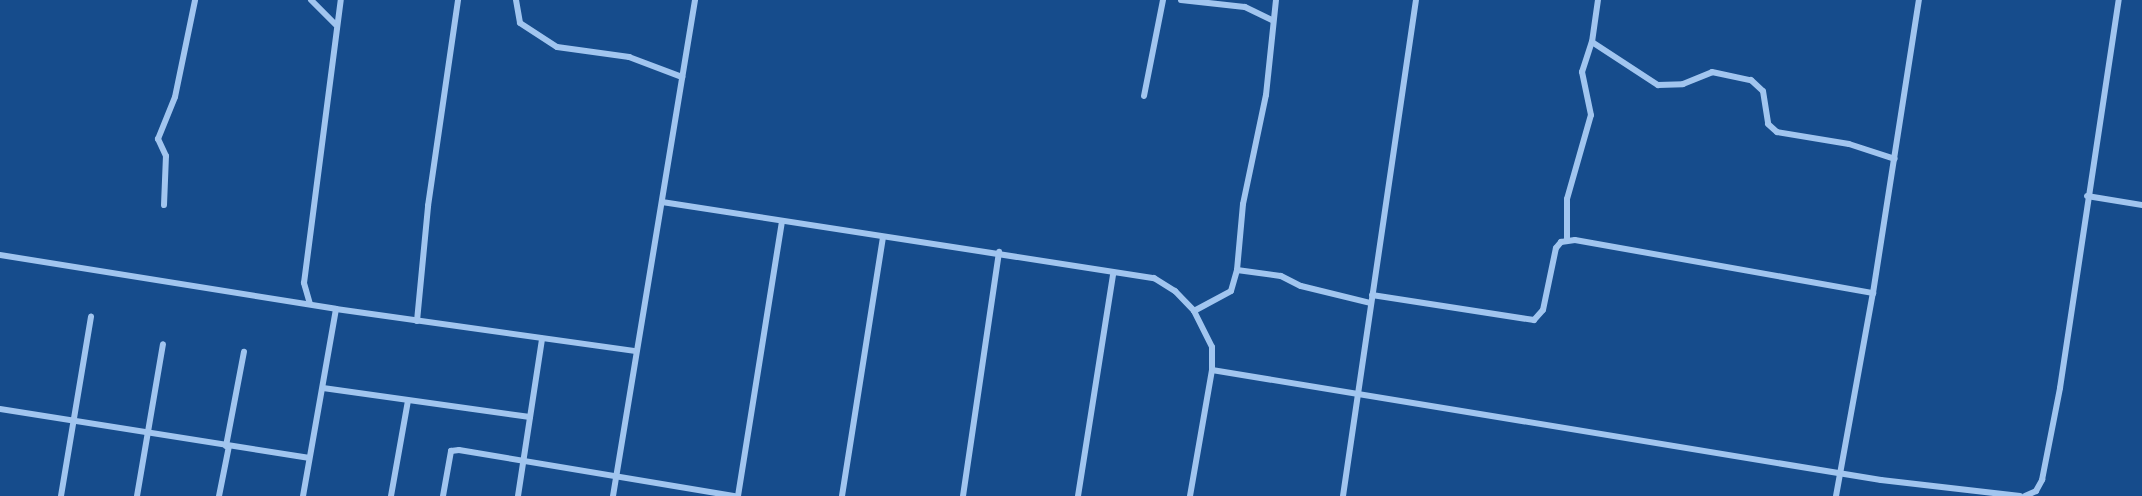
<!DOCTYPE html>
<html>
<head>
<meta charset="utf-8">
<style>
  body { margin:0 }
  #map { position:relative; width:2142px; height:496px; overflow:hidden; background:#164c8c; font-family:"Varela Round",sans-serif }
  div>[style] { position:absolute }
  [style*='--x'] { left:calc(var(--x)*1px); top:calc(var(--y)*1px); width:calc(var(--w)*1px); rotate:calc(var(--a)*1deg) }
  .minor>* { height:6px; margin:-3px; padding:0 3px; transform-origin:3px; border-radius:3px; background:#a1c5ef }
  span { translate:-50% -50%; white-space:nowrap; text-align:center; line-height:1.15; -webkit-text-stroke:6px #164c8c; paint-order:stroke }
</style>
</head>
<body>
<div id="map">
  <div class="minor">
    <i style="--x:311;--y:0;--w:35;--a:45"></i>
    <i style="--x:516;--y:0;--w:23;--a:80"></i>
    <i style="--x:520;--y:23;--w:44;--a:33"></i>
    <i style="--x:557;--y:47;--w:73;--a:7.9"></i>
    <i style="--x:629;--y:57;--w:57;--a:20.7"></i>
    <i style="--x:1181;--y:0;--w:64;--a:6.2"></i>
    <i style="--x:1245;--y:7;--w:30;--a:26"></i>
    <i style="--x:1592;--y:42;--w:79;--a:33.1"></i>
    <i style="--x:1658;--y:85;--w:25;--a:-2"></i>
    <i style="--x:1683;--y:84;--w:31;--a:-22"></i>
    <i style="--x:1712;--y:72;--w:40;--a:12"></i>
    <i style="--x:1751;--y:80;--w:16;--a:43"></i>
    <i style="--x:1763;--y:91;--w:33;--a:81"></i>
    <i style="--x:1768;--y:124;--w:12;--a:42"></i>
    <i style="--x:1777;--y:132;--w:73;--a:9.5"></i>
    <i style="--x:1849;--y:144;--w:48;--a:18.1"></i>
    <i style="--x:1144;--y:96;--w:98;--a:-78.8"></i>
    <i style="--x:2087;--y:196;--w:56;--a:9.3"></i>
    <i style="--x:662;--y:202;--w:498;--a:8.8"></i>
    <i style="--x:1154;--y:278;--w:25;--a:32"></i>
    <i style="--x:1175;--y:291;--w:28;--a:46"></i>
    <i style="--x:1194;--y:311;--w:40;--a:63.4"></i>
    <i style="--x:1212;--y:347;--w:23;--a:90"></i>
    <i style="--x:1212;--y:370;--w:128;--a:99.9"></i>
    <i style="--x:164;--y:205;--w:49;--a:-87.7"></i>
    <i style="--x:166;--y:156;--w:19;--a:-115"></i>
    <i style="--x:158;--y:139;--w:45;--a:-68"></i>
    <i style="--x:175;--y:97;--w:99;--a:-78.3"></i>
    <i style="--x:1567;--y:240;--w:41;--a:-90"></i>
    <i style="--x:1567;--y:199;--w:87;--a:-74.1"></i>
    <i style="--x:1591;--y:115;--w:44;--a:-101.8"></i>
    <i style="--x:1582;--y:72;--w:32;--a:-72"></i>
    <i style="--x:1592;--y:42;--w:42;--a:-81.9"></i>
    <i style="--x:0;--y:255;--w:340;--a:9.1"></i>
    <i style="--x:336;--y:309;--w:190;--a:100"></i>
    <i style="--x:1237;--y:270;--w:44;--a:7.8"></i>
    <i style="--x:1281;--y:276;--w:22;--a:27"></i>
    <i style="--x:1301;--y:286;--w:72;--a:13.7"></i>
    <i style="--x:1372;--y:295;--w:164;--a:8.8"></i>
    <i style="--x:1534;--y:320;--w:13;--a:-48"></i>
    <i style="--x:1543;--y:310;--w:63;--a:-78.2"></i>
    <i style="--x:1556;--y:248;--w:8;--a:-50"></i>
    <i style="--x:1561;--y:242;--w:14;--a:-8"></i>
    <i style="--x:1575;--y:240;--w:303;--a:10.1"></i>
    <i style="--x:310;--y:304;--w:22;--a:-106"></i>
    <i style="--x:304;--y:283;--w:285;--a:-82.6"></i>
    <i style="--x:336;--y:309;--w:301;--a:8"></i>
    <i style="--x:1194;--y:311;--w:42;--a:-28.4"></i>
    <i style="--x:1231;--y:291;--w:22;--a:-74"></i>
    <i style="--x:1237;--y:270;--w:66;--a:-84.8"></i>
    <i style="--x:1243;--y:204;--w:111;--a:-78.1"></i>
    <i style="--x:1266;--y:95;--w:96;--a:-84"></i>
    <i style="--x:417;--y:321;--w:116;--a:-84.5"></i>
    <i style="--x:428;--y:206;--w:208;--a:-81.7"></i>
    <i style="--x:1212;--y:370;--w:678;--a:9.34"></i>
    <i style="--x:1881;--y:480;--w:140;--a:6.6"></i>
    <i style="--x:323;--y:388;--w:209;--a:8"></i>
    <i style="--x:0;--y:409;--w:312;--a:9"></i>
    <i style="--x:226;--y:446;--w:96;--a:-79.2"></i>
    <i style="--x:61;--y:496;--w:182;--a:-80.5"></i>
    <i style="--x:137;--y:496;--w:154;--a:-80.3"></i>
    <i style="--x:219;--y:496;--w:51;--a:-78.7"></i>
    <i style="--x:391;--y:496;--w:97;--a:-79.9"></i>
    <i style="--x:443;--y:496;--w:46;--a:-79.9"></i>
    <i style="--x:451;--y:451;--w:8;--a:-7"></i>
    <i style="--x:459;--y:450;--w:280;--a:9.5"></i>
    <i style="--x:518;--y:496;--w:159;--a:-81.3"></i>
    <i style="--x:613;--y:496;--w:503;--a:-80.61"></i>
    <i style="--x:738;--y:496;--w:278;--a:-80.9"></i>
    <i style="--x:842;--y:496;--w:262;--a:-81"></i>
    <i style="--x:963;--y:496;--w:247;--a:-81.6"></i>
    <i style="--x:1078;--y:496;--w:225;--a:-81"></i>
    <i style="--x:1343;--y:496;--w:501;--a:-81.63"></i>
    <i style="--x:1836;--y:496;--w:206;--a:-79.7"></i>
    <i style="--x:1873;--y:293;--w:297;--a:-81.1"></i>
    <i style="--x:2025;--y:496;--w:12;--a:-24"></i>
    <i style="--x:2036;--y:491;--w:13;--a:-61"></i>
    <i style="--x:2042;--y:480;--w:94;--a:-78.9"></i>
    <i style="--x:2060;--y:388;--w:392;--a:-81.4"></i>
  </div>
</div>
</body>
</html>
